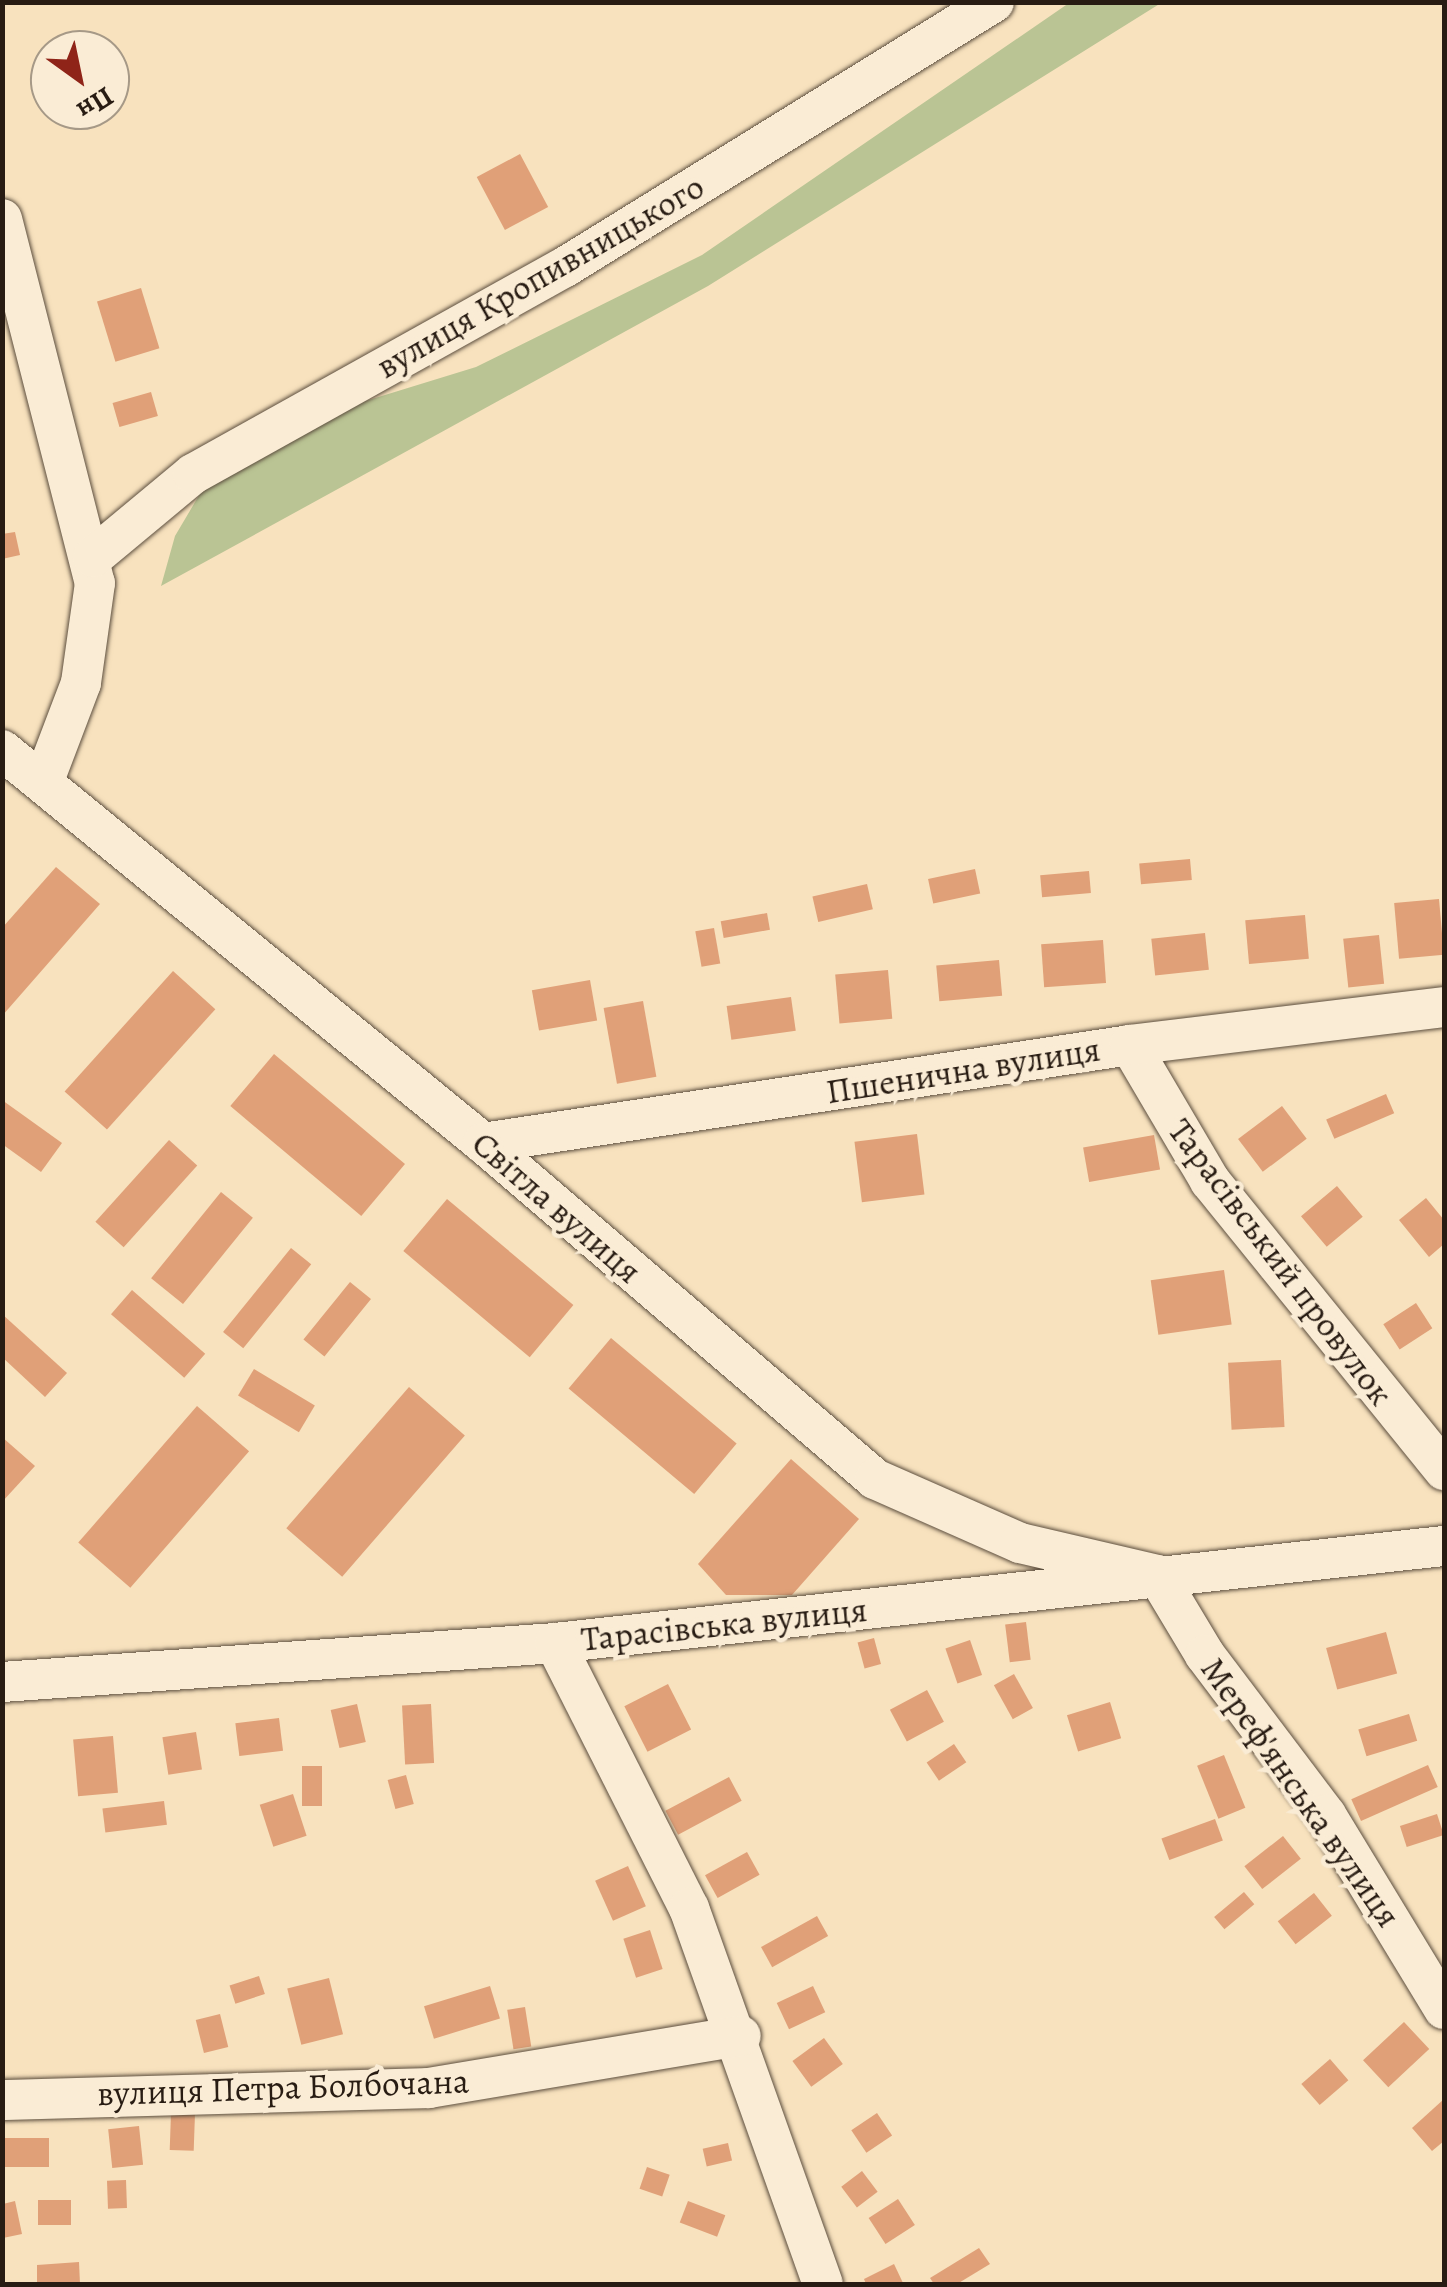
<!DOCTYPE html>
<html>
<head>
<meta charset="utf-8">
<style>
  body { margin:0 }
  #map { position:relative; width:1447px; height:2287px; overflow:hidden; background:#f8e2be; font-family:Alegreya,serif }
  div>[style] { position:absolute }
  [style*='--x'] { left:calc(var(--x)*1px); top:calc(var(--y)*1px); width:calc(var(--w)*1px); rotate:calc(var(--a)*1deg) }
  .green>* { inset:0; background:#bac494 }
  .building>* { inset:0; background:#e0a078; transform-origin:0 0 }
  .roads { filter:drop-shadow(0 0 2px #5c4e3e) drop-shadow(0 0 2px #5c4e3e) }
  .minor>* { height:40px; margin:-20px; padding:0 20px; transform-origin:20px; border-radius:20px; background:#faecd5 }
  span { translate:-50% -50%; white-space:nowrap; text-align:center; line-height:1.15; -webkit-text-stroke:9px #faecd5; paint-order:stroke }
  .street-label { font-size:35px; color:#281c13 }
  .frame { position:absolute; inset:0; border:5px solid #281c13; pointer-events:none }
  .north { position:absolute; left:30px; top:30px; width:100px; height:100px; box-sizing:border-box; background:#faecd5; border:2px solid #a69987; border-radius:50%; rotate:147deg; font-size:28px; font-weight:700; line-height:40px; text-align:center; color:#281c13 }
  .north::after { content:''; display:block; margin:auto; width:35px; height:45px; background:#8f2418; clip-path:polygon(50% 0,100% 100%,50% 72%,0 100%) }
</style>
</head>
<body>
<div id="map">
  <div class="green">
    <i style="clip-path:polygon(1069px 3px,1161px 3px,708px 286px,161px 586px,175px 536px,201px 492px,346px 407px,476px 367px,702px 255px)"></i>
  </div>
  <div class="building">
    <i style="left:520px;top:154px;width:60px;height:49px;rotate:62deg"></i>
    <i style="left:141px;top:288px;width:63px;height:46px;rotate:73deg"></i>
    <i style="left:151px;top:392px;width:25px;height:40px;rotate:74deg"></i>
    <i style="clip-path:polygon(15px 532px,20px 555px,2px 559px,2px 534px)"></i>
    <i style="left:1190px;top:859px;width:21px;height:51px;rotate:85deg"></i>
    <i style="clip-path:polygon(56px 867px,100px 904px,2px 1016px,2px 928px)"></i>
    <i style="left:975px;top:869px;width:25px;height:48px;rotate:78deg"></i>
    <i style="left:1089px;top:871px;width:22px;height:49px;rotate:85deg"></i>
    <i style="left:867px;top:884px;width:26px;height:56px;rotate:77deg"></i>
    <i style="left:1439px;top:899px;width:56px;height:45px;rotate:85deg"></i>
    <i style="left:767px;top:913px;width:17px;height:47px;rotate:80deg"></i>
    <i style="left:1305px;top:915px;width:44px;height:60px;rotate:85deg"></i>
    <i style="left:714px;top:928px;width:36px;height:19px;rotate:80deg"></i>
    <i style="left:1205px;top:933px;width:37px;height:54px;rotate:84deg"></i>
    <i style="left:1379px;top:935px;width:49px;height:36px;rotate:84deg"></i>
    <i style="left:1103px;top:940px;width:43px;height:62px;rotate:86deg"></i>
    <i style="left:999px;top:960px;width:36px;height:63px;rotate:85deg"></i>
    <i style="left:888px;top:970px;width:49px;height:53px;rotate:85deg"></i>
    <i style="left:173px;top:971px;width:57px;height:162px;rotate:42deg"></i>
    <i style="left:590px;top:980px;width:41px;height:59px;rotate:80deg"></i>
    <i style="left:791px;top:997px;width:34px;height:65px;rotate:82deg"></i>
    <i style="left:643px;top:1001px;width:77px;height:40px;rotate:80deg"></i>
    <i style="left:274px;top:1054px;width:171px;height:68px;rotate:40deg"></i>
    <i style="left:1386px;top:1094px;width:21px;height:65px;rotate:67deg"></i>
    <i style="clip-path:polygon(2px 1100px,62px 1143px,41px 1172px,2px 1144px)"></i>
    <i style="left:1282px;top:1106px;width:41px;height:55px;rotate:53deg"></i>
    <i style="left:917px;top:1134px;width:61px;height:63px;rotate:83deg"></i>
    <i style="left:1154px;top:1135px;width:35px;height:72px;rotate:80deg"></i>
    <i style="left:169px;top:1140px;width:38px;height:110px;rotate:42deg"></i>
    <i style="left:1337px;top:1186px;width:40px;height:47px;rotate:50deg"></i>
    <i style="left:221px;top:1192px;width:41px;height:111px;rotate:39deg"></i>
    <i style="clip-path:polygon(1426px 1198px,1444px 1220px,1444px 1244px,1429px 1257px,1399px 1220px)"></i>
    <i style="left:447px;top:1199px;width:165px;height:68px;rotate:40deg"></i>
    <i style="left:291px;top:1248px;width:26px;height:108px;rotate:39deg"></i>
    <i style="left:1224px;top:1270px;width:55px;height:74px;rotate:82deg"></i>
    <i style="left:350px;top:1282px;width:27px;height:74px;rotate:39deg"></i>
    <i style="left:132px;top:1290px;width:97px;height:32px;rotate:41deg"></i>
    <i style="left:1416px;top:1303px;width:30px;height:39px;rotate:57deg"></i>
    <i style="clip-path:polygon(2px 1314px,67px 1373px,45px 1397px,2px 1357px)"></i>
    <i style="left:611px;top:1338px;width:164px;height:66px;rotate:40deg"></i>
    <i style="left:1281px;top:1360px;width:67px;height:53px;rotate:87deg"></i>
    <i style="left:254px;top:1369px;width:71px;height:31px;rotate:31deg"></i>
    <i style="left:409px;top:1387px;width:74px;height:187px;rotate:41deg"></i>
    <i style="left:197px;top:1406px;width:69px;height:181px;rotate:41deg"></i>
    <i style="clip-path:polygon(2px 1437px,35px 1466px,2px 1502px)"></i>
    <i style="clip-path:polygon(791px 1459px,859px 1519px,792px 1595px,726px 1595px,698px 1564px)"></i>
    <i style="left:1026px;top:1622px;width:38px;height:21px;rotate:83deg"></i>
    <i style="left:1386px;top:1632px;width:43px;height:62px;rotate:75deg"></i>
    <i style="left:874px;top:1638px;width:27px;height:17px;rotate:75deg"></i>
    <i style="left:970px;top:1640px;width:37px;height:26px;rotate:71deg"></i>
    <i style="left:1014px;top:1674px;width:39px;height:23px;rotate:61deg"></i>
    <i style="left:668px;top:1684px;width:51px;height:49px;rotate:63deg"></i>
    <i style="left:927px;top:1690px;width:36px;height:42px;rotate:62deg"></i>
    <i style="left:1110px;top:1702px;width:38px;height:45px;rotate:73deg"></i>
    <i style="left:357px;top:1704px;width:39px;height:27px;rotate:77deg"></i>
    <i style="left:431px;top:1704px;width:59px;height:29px;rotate:87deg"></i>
    <i style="left:1409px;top:1714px;width:28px;height:53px;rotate:73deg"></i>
    <i style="left:279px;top:1718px;width:33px;height:44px;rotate:83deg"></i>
    <i style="left:196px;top:1732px;width:38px;height:34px;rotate:81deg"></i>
    <i style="left:113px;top:1736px;width:57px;height:40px;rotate:85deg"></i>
    <i style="left:954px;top:1744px;width:22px;height:33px;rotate:56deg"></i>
    <i style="left:1224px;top:1755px;width:57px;height:29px;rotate:68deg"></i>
    <i style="left:1428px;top:1765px;width:24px;height:84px;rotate:66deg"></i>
    <i style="left:302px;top:1766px;width:20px;height:40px"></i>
    <i style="left:406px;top:1775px;width:30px;height:19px;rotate:75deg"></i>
    <i style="left:729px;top:1777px;width:27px;height:72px;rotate:62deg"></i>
    <i style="left:293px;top:1794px;width:44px;height:35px;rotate:72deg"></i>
    <i style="left:164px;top:1801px;width:24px;height:62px;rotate:83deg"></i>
    <i style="left:1437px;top:1814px;width:22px;height:39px;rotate:72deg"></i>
    <i style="left:1215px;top:1819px;width:23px;height:57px;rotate:70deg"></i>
    <i style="left:1283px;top:1836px;width:29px;height:49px;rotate:52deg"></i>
    <i style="left:747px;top:1852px;width:26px;height:48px;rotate:61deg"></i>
    <i style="left:628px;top:1866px;width:44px;height:36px;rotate:66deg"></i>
    <i style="left:1244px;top:1892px;width:16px;height:39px;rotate:50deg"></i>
    <i style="left:1314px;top:1893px;width:29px;height:46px;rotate:52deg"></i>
    <i style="left:817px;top:1916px;width:23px;height:64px;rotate:61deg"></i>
    <i style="left:650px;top:1930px;width:41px;height:28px;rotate:72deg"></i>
    <i style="left:259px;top:1976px;width:19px;height:31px;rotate:72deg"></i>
    <i style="left:329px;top:1978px;width:58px;height:43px;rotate:76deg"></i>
    <i style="left:490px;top:1986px;width:34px;height:69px;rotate:73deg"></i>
    <i style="left:813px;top:1986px;width:29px;height:40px;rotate:65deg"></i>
    <i style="left:525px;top:2007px;width:40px;height:18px;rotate:81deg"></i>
    <i style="left:220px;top:2014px;width:34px;height:25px;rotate:76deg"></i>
    <i style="left:1404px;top:2022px;width:37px;height:56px;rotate:47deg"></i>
    <i style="left:824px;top:2038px;width:32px;height:39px;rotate:54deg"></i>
    <i style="left:1330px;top:2059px;width:28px;height:38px;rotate:49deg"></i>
    <i style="clip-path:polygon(1444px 2099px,1444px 2141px,1432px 2151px,1412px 2128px)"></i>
    <i style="left:171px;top:2113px;width:24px;height:37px;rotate:2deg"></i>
    <i style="left:877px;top:2113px;width:27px;height:31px;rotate:56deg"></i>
    <i style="left:139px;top:2126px;width:39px;height:31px;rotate:84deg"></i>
    <i style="left:2px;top:2138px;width:47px;height:29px"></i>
    <i style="left:728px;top:2143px;width:18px;height:26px;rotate:77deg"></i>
    <i style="left:647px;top:2167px;width:24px;height:23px;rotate:19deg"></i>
    <i style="left:862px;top:2171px;width:26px;height:26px;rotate:53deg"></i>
    <i style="left:126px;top:2180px;width:28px;height:19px;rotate:88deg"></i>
    <i style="left:898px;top:2199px;width:31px;height:35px;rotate:57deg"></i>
    <i style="left:38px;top:2200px;width:33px;height:25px"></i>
    <i style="clip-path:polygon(15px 2201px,22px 2234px,3px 2238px,3px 2204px)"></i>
    <i style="left:688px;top:2201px;width:40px;height:23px;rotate:21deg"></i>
    <i style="clip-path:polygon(979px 2248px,990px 2264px,957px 2284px,934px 2284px,930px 2278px)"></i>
    <i style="clip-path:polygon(79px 2262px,80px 2284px,37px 2284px,37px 2265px)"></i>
    <i style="clip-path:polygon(894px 2264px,903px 2283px,866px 2284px,864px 2279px)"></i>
  </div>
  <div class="roads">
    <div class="minor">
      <i style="--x:2;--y:219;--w:376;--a:75.7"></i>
      <i style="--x:95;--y:583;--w:101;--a:98"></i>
      <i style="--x:81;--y:683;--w:102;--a:110.8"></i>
      <i style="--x:93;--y:557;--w:130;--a:-39.7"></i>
      <i style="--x:193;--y:474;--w:426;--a:-29.1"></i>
      <i style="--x:565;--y:267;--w:504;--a:-31.7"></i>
      <i style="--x:2;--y:750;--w:621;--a:39.25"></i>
      <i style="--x:483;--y:1143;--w:516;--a:40.6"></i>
      <i style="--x:875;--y:1479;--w:158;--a:23.8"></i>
      <i style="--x:1020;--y:1543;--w:141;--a:13.1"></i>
      <i style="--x:1157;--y:1575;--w:93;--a:59"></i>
      <i style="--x:1205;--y:1655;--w:201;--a:52.9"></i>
      <i style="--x:1326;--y:1815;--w:227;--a:58.7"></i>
      <i style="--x:1130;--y:1045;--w:158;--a:59.5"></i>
      <i style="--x:1210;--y:1181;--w:372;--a:51"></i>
      <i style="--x:483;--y:1143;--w:654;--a:-8.61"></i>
      <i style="--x:1130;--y:1045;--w:316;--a:-6.9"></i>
      <i style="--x:555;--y:1643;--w:297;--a:63.2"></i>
      <i style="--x:689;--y:1908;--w:399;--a:70.4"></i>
      <i style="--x:2;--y:1682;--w:554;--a:-4.03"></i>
      <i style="--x:555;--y:1643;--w:894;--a:-6.23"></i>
      <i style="--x:2;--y:2100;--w:427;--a:-1.6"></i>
      <i style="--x:429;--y:2088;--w:316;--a:-9.5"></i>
    </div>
  </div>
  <div class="street-label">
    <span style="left:540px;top:276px;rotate:-30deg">вулиця Кропивницького</span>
    <span style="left:963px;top:1070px;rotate:-9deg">Пшенична вулиця</span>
    <span style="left:557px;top:1207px;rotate:41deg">Світла вулиця</span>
    <span style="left:1281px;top:1262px;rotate:53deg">Тарасівський провулок</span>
    <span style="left:724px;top:1624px;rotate:-6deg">Тарасівська вулиця</span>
    <span style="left:1301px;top:1792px;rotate:55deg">Мереф'янська вулиця</span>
    <span style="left:283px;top:2087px;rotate:-2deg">вулиця Петра Болбочана</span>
  </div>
  <div class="frame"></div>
  <div class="north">Пн</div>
</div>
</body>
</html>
